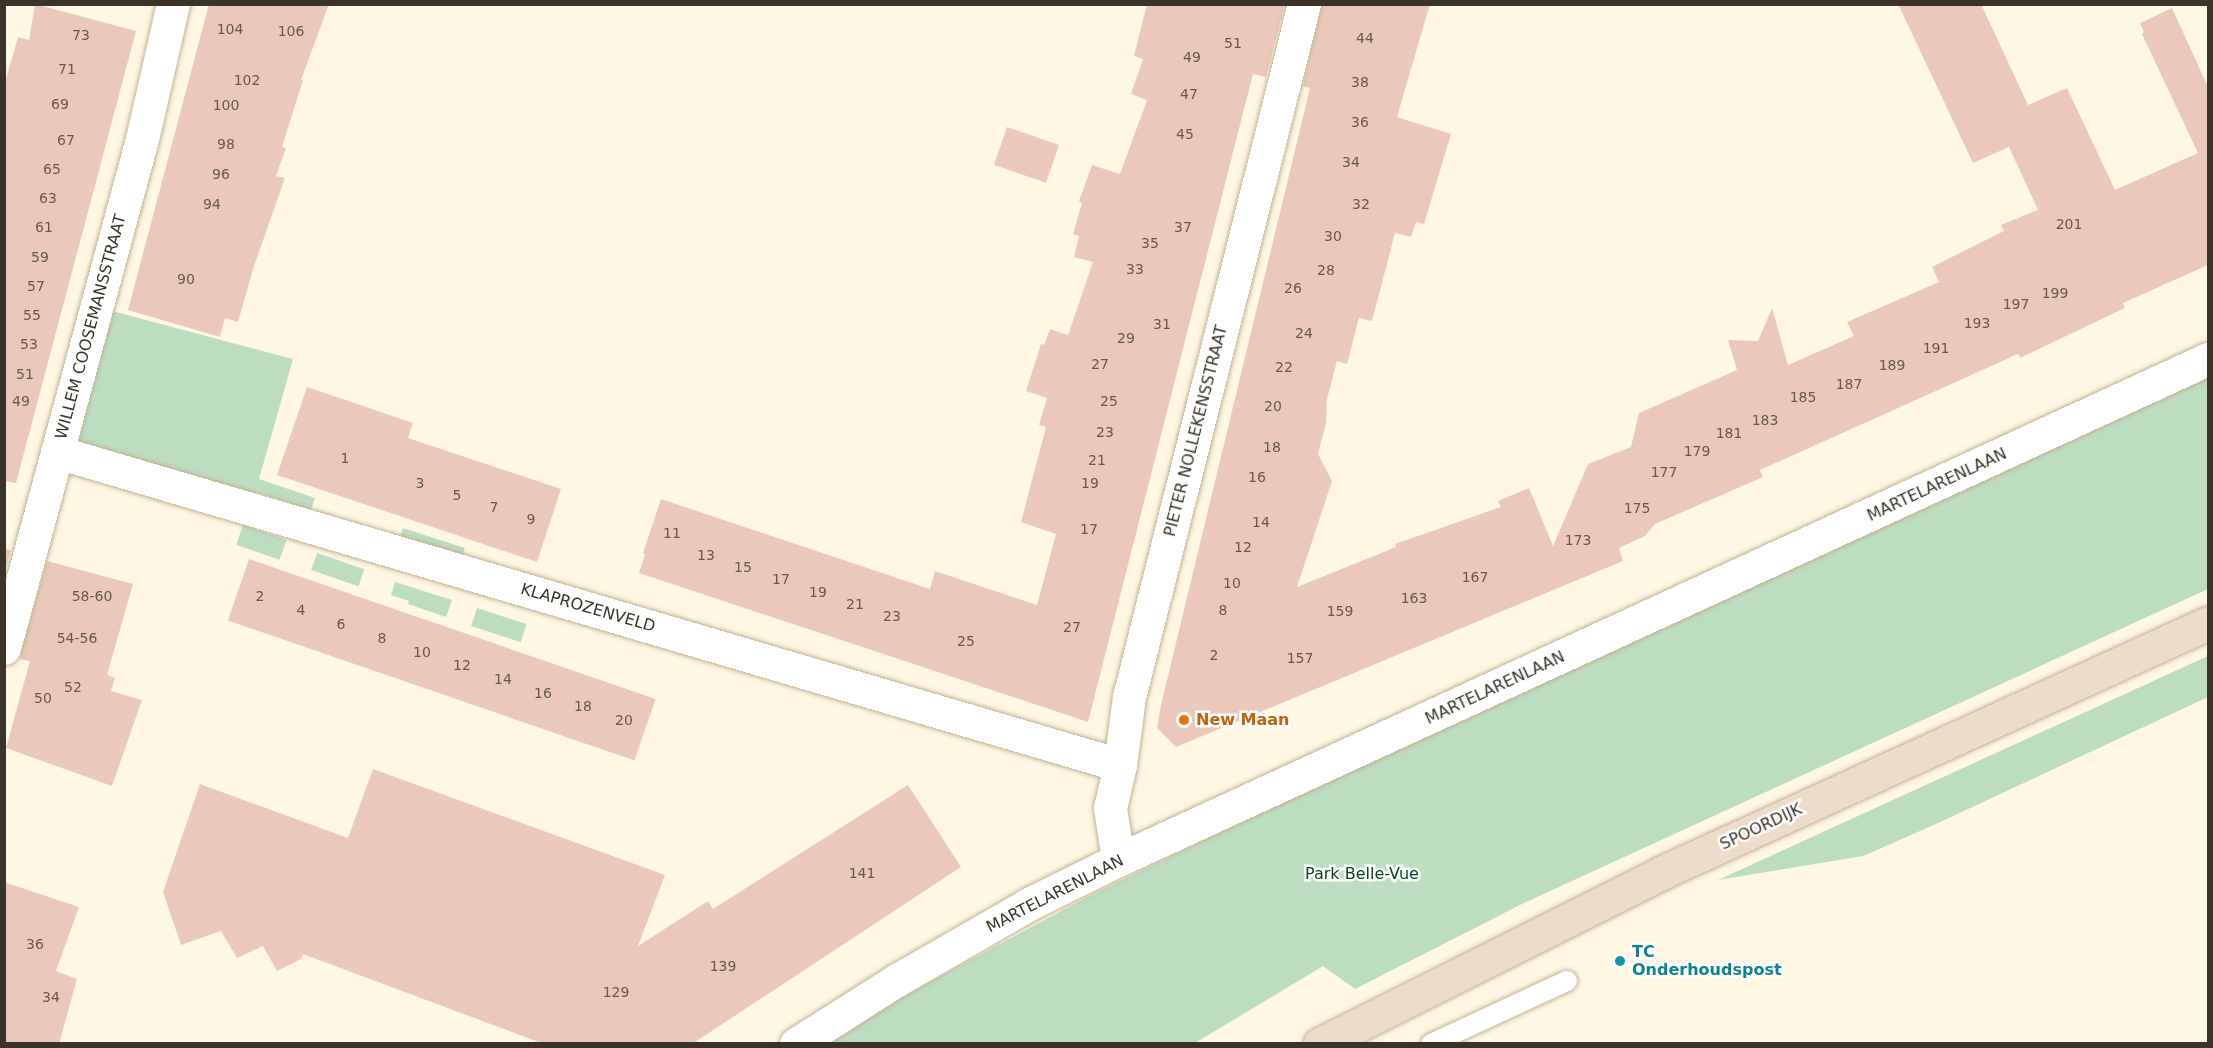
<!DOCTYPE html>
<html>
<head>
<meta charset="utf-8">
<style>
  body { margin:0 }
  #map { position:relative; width:2213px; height:1048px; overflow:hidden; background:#fff6e3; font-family:"DejaVu Sans",sans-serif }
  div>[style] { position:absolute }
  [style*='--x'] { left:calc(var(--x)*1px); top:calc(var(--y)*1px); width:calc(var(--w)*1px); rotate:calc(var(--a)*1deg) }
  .green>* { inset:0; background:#bdddc1; transform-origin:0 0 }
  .building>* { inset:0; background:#ebc9ba; transform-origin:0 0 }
  .roads { filter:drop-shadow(0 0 2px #c1b395) drop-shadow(0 0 2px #c1b395) }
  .lane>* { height:20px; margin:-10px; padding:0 10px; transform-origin:10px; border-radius:10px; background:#fff }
  .street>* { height:33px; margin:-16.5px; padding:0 16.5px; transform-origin:16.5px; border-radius:16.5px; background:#fff }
  .secondary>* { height:33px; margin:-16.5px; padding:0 16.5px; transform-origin:16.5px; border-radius:16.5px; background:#eddcca }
  .dots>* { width:16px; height:16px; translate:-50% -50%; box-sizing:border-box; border:3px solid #fff; border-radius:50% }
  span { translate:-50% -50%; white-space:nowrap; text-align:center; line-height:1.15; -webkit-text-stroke:5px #fff; paint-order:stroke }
  .number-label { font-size:14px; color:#66594c }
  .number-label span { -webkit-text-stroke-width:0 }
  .street-label { font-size:16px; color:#3a3428 }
  .food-label { font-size:16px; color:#c56008; font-weight:700 }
  .left { translate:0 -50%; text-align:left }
  .park-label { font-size:16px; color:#04491c }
  .culture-label { font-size:16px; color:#0d838f; font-weight:700 }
  .frame { position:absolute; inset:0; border:6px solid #3a3428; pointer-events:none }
</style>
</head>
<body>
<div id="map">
  <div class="green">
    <i style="clip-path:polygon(97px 307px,293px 359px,259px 479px,315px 498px,311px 510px,256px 492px,251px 509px,57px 452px)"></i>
    <i style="clip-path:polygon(2208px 376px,2208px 589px,1524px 903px,1355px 989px,1323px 966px,1195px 1043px,830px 1044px,887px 1005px,1093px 894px,1285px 801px)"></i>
    <i style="left:243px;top:525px;width:46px;height:21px;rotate:19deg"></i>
    <i style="left:403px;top:528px;width:65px;height:12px;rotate:18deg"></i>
    <i style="left:317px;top:553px;width:50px;height:18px;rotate:19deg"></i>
    <i style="clip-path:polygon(395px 582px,452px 600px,446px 617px,408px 604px,409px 601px,391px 595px)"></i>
    <i style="left:477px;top:608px;width:52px;height:19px;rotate:18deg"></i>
    <i style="clip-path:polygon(2208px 656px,2208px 697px,1936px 824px,1863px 856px,1718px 880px)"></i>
  </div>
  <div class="building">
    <i style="clip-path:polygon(35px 4px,136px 31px,16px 483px,4px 481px,4px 86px,18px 37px,29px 40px)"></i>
    <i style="clip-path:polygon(209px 4px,329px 4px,301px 80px,303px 80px,282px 147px,286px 148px,276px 176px,285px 178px,254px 266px,238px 322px,225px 318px,220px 337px,128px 310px)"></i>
    <i style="clip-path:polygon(1147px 4px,1285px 4px,1266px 77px,1253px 74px,1088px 722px,639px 573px,645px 554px,643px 553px,661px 499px,930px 589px,935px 571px,1037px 605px,1056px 534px,1021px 522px,1046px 427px,1039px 425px,1047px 398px,1026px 391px,1041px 344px,1044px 345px,1050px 329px,1068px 335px,1093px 262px,1074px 257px,1079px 236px,1073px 234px,1082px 203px,1079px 201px,1092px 165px,1120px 174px,1147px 100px,1131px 94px,1143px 59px,1134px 56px)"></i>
    <i style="clip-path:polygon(1322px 4px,1430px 4px,1397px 117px,1451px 134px,1424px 224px,1416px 222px,1411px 237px,1395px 233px,1372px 321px,1359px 318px,1347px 364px,1337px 361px,1327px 399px,1326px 423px,1318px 454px,1332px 481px,1297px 587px,1396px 547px,1395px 544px,1501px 507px,1498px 501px,1529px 488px,1553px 546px,1588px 464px,1631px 447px,1639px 413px,1737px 370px,1728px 340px,1758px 341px,1772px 308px,1788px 365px,1854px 336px,1847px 322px,1939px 282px,1932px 267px,2004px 231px,2001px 225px,2038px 210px,2009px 147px,1973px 163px,1898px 4px,1981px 4px,2028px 105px,2067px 88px,2115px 190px,2198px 153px,2142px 34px,2144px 32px,2140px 23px,2172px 8px,2208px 87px,2208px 265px,2123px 303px,2125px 308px,2020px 358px,2018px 354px,1760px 470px,1763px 477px,1655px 524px,1645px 536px,1619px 548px,1623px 561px,1176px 747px,1157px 728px,1161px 705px,1310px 88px,1303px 86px)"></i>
    <i style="left:1007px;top:127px;width:55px;height:40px;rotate:19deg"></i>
    <i style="clip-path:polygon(307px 387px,413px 423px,408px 438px,561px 489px,537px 562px,277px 475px)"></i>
    <i style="clip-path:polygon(4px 549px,11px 550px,4px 574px)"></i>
    <i style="left:249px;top:559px;width:430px;height:65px;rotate:19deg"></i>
    <i style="clip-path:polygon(47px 561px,133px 584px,107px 675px,115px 678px,111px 691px,142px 700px,112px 786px,6px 748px,30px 661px,19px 659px)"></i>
    <i style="clip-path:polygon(373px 769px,665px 875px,638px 946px,708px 901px,713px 909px,908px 785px,961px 867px,692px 1044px,544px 1044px,303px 954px,301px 959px,277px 971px,263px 946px,237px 958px,221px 931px,181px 945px,163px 892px,200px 784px,348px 838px)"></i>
    <i style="clip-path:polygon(4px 882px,79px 907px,56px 971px,77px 979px,59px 1044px,4px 1044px)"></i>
  </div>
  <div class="roads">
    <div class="lane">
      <i style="--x:1431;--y:1044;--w:150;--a:-24.9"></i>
    </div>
    <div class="street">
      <i style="--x:57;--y:452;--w:1108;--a:16.41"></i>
      <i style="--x:4;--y:648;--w:527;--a:-74.83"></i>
      <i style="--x:142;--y:139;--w:139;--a:-77.1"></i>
      <i style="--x:1118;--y:860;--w:53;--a:-98.7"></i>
      <i style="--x:1110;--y:808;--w:44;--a:-76.9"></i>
      <i style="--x:1120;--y:765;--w:69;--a:-82.5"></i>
      <i style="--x:1129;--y:697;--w:715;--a:-75.83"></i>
      <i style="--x:796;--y:1044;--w:120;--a:-32.4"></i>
      <i style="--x:897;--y:980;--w:152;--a:-29.9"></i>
      <i style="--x:1029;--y:904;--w:99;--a:-26.3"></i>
      <i style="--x:1118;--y:860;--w:1200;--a:-24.69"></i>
    </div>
    <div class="secondary">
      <i style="--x:1320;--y:1044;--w:384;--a:-26.6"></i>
      <i style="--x:1663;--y:872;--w:599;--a:-24.55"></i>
    </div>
  </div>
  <div class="dots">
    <i style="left:1184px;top:720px;background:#e8710a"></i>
    <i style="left:1620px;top:961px;background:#0f9aa8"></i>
  </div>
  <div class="number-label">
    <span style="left:230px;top:29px">104</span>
    <span style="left:291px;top:31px">106</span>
    <span style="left:81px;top:35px">73</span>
    <span style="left:1365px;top:38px">44</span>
    <span style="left:1233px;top:43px">51</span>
    <span style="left:1192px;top:57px">49</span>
    <span style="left:67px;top:69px">71</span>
    <span style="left:247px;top:80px">102</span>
    <span style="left:1360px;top:82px">38</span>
    <span style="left:1189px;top:94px">47</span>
    <span style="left:60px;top:104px">69</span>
    <span style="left:226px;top:105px">100</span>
    <span style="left:1360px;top:122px">36</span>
    <span style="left:1185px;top:134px">45</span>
    <span style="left:66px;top:140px">67</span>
    <span style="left:226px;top:144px">98</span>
    <span style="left:1351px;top:162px">34</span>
    <span style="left:52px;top:169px">65</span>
    <span style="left:221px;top:174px">96</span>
    <span style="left:48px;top:198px">63</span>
    <span style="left:212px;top:204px">94</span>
    <span style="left:1361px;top:204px">32</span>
    <span style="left:2069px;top:224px">201</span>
    <span style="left:44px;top:227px">61</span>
    <span style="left:1183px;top:227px">37</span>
    <span style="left:1333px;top:236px">30</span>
    <span style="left:1150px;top:243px">35</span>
    <span style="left:40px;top:257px">59</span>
    <span style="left:1135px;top:269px">33</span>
    <span style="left:1326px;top:270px">28</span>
    <span style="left:186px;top:279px">90</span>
    <span style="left:36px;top:286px">57</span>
    <span style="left:1293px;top:288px">26</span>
    <span style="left:2055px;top:293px">199</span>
    <span style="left:2016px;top:304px">197</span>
    <span style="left:32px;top:315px">55</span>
    <span style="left:1977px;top:323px">193</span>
    <span style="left:1162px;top:324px">31</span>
    <span style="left:1304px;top:333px">24</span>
    <span style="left:1126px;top:338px">29</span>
    <span style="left:29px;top:344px">53</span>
    <span style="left:1936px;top:348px">191</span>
    <span style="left:1100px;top:364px">27</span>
    <span style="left:1892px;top:365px">189</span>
    <span style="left:1284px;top:367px">22</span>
    <span style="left:25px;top:374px">51</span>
    <span style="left:1849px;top:384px">187</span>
    <span style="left:1803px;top:397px">185</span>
    <span style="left:21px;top:401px">49</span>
    <span style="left:1109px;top:401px">25</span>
    <span style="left:1273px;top:406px">20</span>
    <span style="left:1765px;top:420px">183</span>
    <span style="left:1105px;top:432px">23</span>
    <span style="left:1729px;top:433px">181</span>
    <span style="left:1272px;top:447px">18</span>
    <span style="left:1697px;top:451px">179</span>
    <span style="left:345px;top:458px">1</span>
    <span style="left:1097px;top:460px">21</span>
    <span style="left:1664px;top:472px">177</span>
    <span style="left:1257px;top:477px">16</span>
    <span style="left:420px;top:483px">3</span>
    <span style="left:1090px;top:483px">19</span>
    <span style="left:457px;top:495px">5</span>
    <span style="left:494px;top:507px">7</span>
    <span style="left:1637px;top:508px">175</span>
    <span style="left:531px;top:519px">9</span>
    <span style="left:1261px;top:522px">14</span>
    <span style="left:1089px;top:529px">17</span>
    <span style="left:672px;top:533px">11</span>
    <span style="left:1578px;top:540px">173</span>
    <span style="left:1243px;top:547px">12</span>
    <span style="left:706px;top:555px">13</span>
    <span style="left:743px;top:567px">15</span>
    <span style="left:1475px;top:577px">167</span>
    <span style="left:781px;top:579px">17</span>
    <span style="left:1232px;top:583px">10</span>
    <span style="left:818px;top:592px">19</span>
    <span style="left:92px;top:596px">58-60</span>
    <span style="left:260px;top:596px">2</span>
    <span style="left:1414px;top:598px">163</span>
    <span style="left:855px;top:604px">21</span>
    <span style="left:301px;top:610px">4</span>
    <span style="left:1223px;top:610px">8</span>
    <span style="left:1340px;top:611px">159</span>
    <span style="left:892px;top:616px">23</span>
    <span style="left:341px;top:624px">6</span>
    <span style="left:1072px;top:627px">27</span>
    <span style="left:77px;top:638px">54-56</span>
    <span style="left:382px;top:638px">8</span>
    <span style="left:966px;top:641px">25</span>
    <span style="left:422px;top:652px">10</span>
    <span style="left:1214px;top:655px">2</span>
    <span style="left:1300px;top:658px">157</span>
    <span style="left:462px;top:665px">12</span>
    <span style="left:503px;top:679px">14</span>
    <span style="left:73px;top:687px">52</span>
    <span style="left:543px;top:693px">16</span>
    <span style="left:43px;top:698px">50</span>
    <span style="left:583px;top:706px">18</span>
    <span style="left:624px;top:720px">20</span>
    <span style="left:862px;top:873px">141</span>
    <span style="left:35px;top:944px">36</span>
    <span style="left:723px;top:966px">139</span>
    <span style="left:616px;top:992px">129</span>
    <span style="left:51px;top:997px">34</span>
  </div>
  <div class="street-label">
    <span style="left:91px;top:327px;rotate:-75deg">WILLEM COOSEMANSSTRAAT</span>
    <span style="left:1196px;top:431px;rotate:-76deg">PIETER NOLLEKENSSTRAAT</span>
    <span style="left:1937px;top:485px;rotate:-25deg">MARTELARENLAAN</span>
    <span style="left:588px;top:608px;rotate:16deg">KLAPROZENVELD</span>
    <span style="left:1495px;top:688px;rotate:-25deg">MARTELARENLAAN</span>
    <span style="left:1761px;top:827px;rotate:-25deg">SPOORDIJK</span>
    <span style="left:1055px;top:894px;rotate:-27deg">MARTELARENLAAN</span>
  </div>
  <div class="food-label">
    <span class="left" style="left:1196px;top:720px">New Maan</span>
  </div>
  <div class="park-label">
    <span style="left:1362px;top:874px">Park Belle-Vue</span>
  </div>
  <div class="culture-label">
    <span class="left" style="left:1632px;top:961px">TC<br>Onderhoudspost</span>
  </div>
  <div class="frame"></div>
</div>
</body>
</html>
